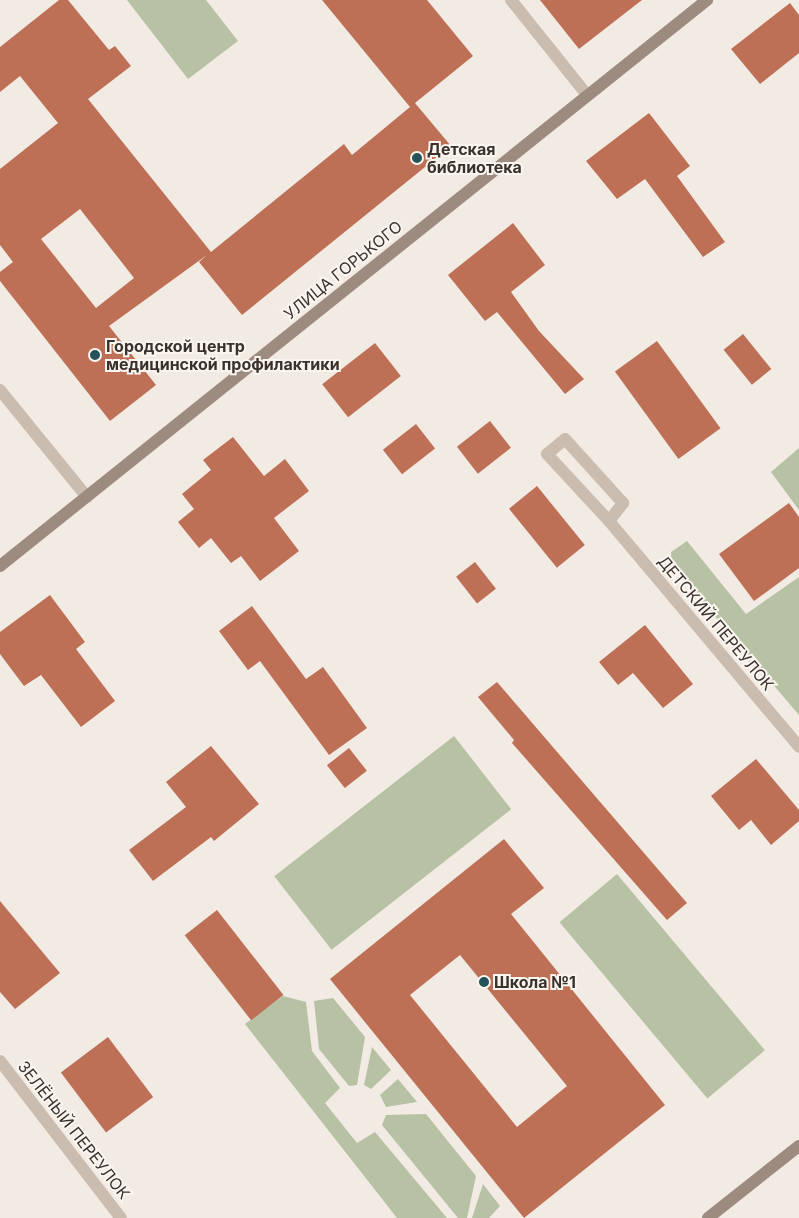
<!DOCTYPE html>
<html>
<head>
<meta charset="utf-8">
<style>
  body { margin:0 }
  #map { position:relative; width:799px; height:1218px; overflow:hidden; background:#f2ebe3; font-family:Inter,sans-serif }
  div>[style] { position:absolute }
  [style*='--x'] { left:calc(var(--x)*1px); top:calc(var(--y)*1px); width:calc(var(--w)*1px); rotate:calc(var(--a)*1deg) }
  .green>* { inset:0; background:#b7c1a3; transform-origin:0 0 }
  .building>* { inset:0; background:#bd7056; transform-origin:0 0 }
  .street>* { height:12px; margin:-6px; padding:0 6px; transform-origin:6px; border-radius:6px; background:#cabcaf }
  .secondary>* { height:12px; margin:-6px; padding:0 6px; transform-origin:6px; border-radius:6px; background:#9e8b80 }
  .dots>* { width:14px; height:14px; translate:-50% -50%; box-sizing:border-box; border:2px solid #faf5ef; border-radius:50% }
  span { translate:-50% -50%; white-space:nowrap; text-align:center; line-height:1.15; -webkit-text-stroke:4px #faf5ef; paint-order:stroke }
  .poi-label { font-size:16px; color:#39312c; font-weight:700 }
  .left { translate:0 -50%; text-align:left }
  .street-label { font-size:16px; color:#39312c }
</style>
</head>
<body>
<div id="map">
  <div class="green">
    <i style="clip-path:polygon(127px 0,206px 0,238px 41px,188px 79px)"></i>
    <i style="clip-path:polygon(799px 448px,799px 510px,771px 472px)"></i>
    <i style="clip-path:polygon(687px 541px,746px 614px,799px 577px,799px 715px,672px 566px,671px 552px)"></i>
    <i style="left:454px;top:736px;width:93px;height:228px;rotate:52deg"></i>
    <i style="left:617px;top:874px;width:230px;height:75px;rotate:50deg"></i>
    <i style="clip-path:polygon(283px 996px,306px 1002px,312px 1051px,340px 1088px,325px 1103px,357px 1143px,375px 1132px,447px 1218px,397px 1218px,245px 1024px)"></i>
    <i style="clip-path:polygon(333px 998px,365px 1037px,357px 1085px,349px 1086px,319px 1049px,314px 1001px)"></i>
    <i style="clip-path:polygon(372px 1047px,391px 1070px,371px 1089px,364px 1085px)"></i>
    <i style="clip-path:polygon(398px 1079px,417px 1102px,386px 1107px,380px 1095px)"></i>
    <i style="clip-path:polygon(426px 1114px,476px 1176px,467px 1218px,458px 1218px,382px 1125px,386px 1115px)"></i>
    <i style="clip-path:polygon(483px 1184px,500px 1206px,489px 1218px,472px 1218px)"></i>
  </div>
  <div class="building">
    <i style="clip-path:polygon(evenodd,59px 0,68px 0,109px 50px,115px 46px,131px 66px,88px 99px,211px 252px,344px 144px,352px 155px,410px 107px,322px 0,427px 0,473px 56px,415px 103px,451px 146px,242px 315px,199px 262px,207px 255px,109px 326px,156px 385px,110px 421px,0 281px,0 272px,13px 262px,0 245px,0 169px,58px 123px,20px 76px,0 92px,0 47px,59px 0,80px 209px,134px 278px,96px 308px,41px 239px,80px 209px)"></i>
    <i style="clip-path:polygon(540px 0,642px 0,579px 49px)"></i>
    <i style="clip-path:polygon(790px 3px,799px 15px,799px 53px,760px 84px,731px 49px)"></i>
    <i style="clip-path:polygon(649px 113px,690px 166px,677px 176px,725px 242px,703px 257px,645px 179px,617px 199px,586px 161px)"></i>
    <i style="clip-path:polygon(513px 223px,545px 265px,511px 292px,539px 331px,584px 379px,565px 394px,497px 312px,485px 321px,448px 275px)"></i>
    <i style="left:743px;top:334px;width:45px;height:25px;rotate:51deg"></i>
    <i style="left:657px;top:341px;width:108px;height:52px;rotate:54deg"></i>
    <i style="left:375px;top:343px;width:42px;height:67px;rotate:52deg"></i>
    <i style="left:490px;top:421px;width:34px;height:42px;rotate:52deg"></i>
    <i style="left:416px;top:424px;width:31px;height:42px;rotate:52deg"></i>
    <i style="clip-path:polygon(233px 437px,264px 476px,285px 459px,309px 491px,274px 518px,299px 551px,260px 581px,241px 556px,231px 563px,211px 538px,199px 548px,178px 522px,194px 509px,182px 494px,211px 470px,203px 460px)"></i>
    <i style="left:537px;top:486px;width:76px;height:36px;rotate:51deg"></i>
    <i style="clip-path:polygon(789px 503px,799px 517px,799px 568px,754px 601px,719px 554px)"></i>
    <i style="left:475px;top:562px;width:34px;height:24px;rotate:52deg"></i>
    <i style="clip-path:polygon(50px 595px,85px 642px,76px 649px,115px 701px,81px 727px,41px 675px,24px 686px,0 654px,0 632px)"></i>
    <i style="clip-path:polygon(252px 606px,306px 679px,323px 667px,367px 728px,329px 755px,260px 661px,248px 670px,219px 631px)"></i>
    <i style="clip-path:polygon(645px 625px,693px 684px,663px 708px,633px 673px,618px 685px,599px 662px)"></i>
    <i style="clip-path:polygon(497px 682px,687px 903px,667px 920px,512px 743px,514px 740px,478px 697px)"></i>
    <i style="clip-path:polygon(211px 746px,259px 804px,214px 841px,211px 837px,153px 881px,129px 850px,186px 807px,166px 782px)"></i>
    <i style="left:349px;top:748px;width:29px;height:28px;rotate:52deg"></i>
    <i style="clip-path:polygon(756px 759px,799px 810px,799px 821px,771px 845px,751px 820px,739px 830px,711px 796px)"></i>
    <i style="clip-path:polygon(evenodd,504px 839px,544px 888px,511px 914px,665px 1105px,524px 1218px,330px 979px,504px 839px,460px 955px,567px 1086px,517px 1127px,410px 995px,460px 955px)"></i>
    <i style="clip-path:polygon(0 901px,60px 973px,15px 1009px,0 992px)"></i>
    <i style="left:217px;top:910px;width:108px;height:41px;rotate:52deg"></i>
    <i style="left:108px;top:1037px;width:75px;height:59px;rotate:53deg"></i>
  </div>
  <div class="street">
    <i style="--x:511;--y:0;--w:122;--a:51.3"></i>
    <i style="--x:0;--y:390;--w:138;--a:50.9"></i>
    <i style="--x:609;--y:521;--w:23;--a:-52"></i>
    <i style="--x:623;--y:503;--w:86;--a:-132.2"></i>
    <i style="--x:565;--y:439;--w:23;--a:140"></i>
    <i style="--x:547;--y:454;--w:91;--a:47.2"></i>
    <i style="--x:609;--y:521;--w:295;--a:49.9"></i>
    <i style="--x:0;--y:1061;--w:198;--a:52.4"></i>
  </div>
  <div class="secondary">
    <i style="--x:0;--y:566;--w:906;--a:-38.68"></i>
    <i style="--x:708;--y:1218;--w:116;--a:-38.4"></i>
  </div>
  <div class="dots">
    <i style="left:417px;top:158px;background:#255458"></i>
    <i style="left:95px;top:355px;background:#255458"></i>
    <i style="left:484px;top:982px;background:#255458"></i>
  </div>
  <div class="poi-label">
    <span class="left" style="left:427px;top:158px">Детская<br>библиотека</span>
    <span class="left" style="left:106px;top:355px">Городской центр<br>медицинской профилактики</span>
    <span class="left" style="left:494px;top:982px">Школа №1</span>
  </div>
  <div class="street-label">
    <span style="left:343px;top:270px;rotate:-39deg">УЛИЦА ГОРЬКОГО</span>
    <span style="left:716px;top:623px;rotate:50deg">ДЕТСКИЙ ПЕРЕУЛОК</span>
    <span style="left:74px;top:1130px;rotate:52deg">ЗЕЛЁНЫЙ ПЕРЕУЛОК</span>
  </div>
</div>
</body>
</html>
